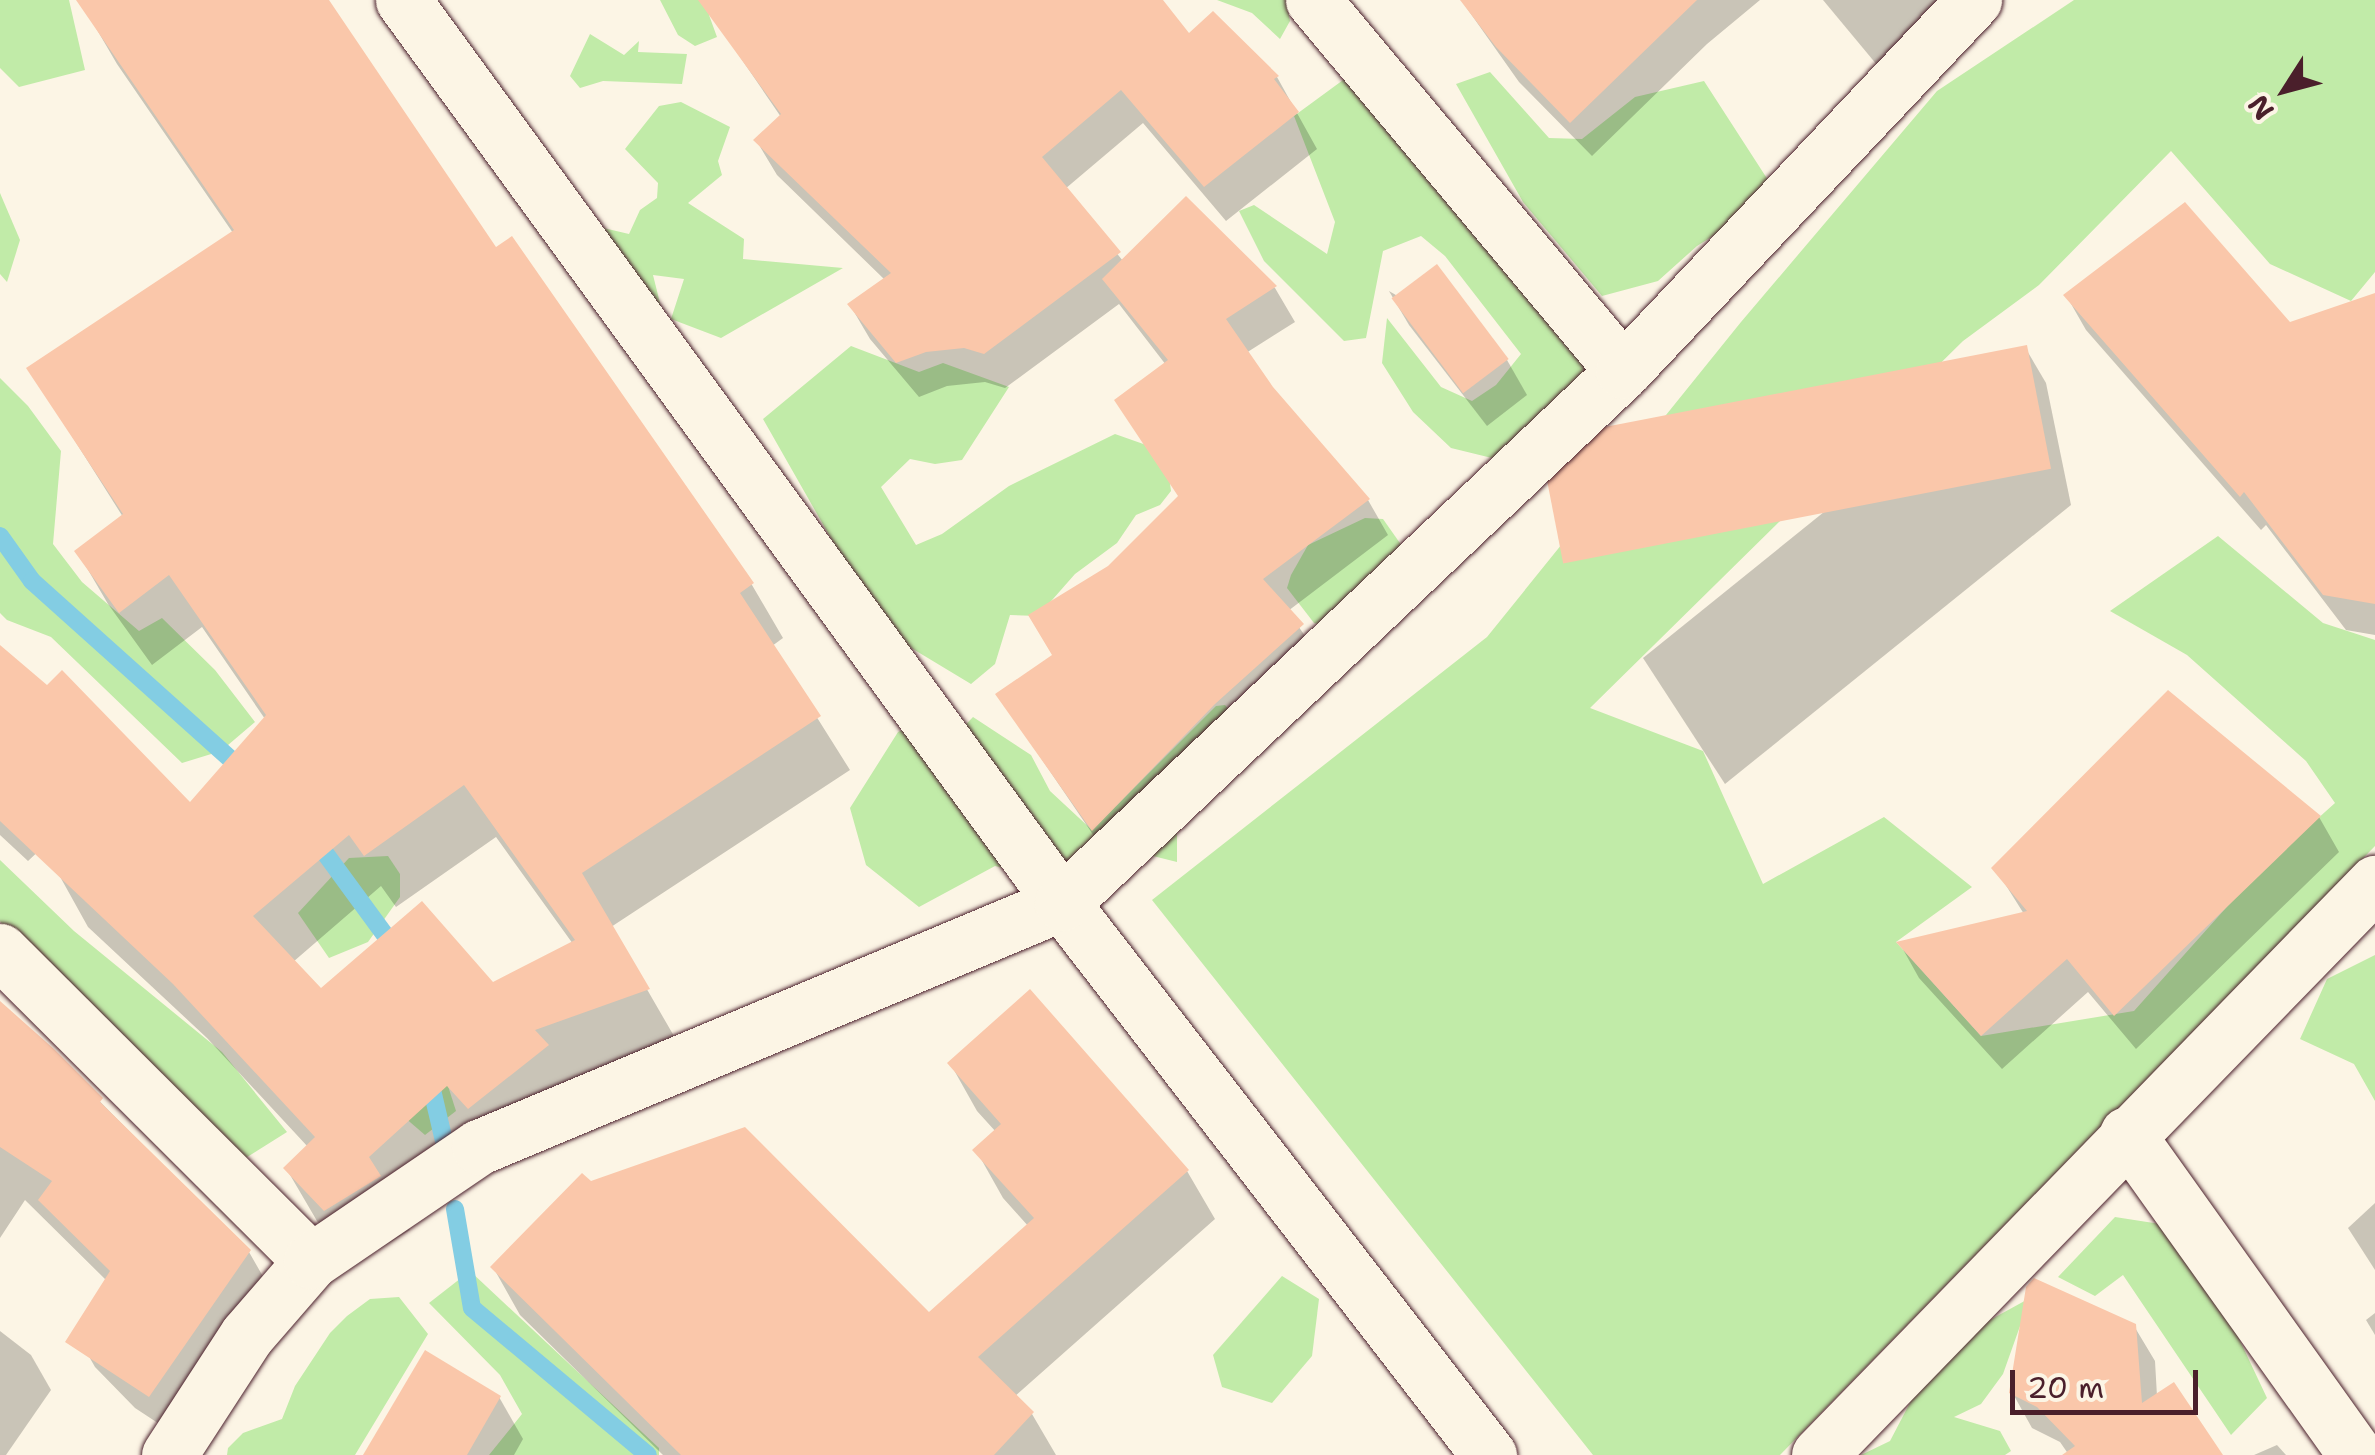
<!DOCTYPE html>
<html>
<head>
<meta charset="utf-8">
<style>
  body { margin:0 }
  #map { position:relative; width:2375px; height:1455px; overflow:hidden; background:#fcf5e5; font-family:"Shantell Sans",sans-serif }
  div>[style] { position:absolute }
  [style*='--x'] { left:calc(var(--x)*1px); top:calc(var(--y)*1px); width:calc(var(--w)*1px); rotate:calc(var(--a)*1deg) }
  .green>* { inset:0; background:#c1eba8 }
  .shadow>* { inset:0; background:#0003 }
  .stream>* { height:18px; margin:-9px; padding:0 9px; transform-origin:9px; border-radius:9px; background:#83cde3 }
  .building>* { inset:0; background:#fac7aa; transform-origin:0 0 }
  .roads { filter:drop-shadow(0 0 2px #4a1f2b) drop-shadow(0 0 2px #4a1f2b) }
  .minor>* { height:55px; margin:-27.5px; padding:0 27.5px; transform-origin:27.5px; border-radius:27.5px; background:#fcf5e5 }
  span { translate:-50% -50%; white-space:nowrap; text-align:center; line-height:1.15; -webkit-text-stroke:9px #fcf5e5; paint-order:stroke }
  .north { position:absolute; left:2235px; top:40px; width:100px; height:100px; -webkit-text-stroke:8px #fcf5e5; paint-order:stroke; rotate:234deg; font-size:28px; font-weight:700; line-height:40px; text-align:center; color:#4a1f2b }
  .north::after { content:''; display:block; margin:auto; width:35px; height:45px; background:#4a1f2b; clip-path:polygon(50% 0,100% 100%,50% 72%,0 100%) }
  .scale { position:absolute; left:2010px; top:1370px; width:188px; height:45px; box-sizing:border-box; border:5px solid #4a1f2b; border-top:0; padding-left:12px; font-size:30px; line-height:35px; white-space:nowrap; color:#4a1f2b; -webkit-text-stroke:8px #fcf5e5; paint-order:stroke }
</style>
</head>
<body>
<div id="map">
  <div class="green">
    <i style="clip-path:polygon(0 0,69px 0,85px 70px,19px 87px,0 68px)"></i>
    <i style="clip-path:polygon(660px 0,711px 0,709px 15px,717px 37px,695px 46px,678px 35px)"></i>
    <i style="clip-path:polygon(1217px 0,1286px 0,1290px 21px,1280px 39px,1252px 13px)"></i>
    <i style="clip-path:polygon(2074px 0,2375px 0,2375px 272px,2351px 301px,2270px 264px,2171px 151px,2039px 285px,1963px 341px,1590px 708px,1703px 751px,1763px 884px,1884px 817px,1972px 887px,1896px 942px,1981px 1036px,2134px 1011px,2258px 872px,2335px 803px,2306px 761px,2187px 655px,2110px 611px,2218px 536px,2323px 623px,2375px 640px,2375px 846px,1780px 1455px,1593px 1455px,1152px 900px,1487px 637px,1741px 322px,1937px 91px)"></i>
    <i style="clip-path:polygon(590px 34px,624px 55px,639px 41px,638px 52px,687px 54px,682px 84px,603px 81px,580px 88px,570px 76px)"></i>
    <i style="clip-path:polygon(1354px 72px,1590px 366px,1496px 459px,1451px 448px,1413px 412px,1382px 363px,1387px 318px,1441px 387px,1472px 401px,1496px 385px,1521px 354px,1445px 256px,1421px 236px,1383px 251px,1366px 338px,1344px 341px,1264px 261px,1239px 211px,1254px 205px,1327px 254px,1335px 222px,1294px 116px)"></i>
    <i style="clip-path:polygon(1490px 72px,1549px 138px,1582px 139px,1635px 97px,1704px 81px,1768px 180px,1740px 219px,1697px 246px,1658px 281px,1602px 296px,1523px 202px,1456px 84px)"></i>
    <i style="clip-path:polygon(681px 102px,730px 127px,718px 161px,722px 175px,688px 203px,744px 239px,743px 259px,843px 268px,721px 338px,671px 319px,684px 279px,653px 275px,661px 307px,645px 319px,578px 222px,629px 234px,640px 210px,657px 198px,658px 183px,625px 149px,659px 106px)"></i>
    <i style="clip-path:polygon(0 193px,20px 240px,7px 282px,0 274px)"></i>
    <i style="clip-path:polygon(851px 346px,919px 372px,943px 363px,1009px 387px,962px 460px,935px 464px,910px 459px,881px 487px,916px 545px,942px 534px,1009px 486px,1115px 434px,1166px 452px,1171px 491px,1160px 505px,1136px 515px,1117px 543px,1075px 574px,1038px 616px,1010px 615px,995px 664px,971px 684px,903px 643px,841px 556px,763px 419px)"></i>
    <i style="clip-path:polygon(0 378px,28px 406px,61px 451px,53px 544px,82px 582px,139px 631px,162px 618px,215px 670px,255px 722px,221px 751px,182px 763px,51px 637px,7px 620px,0 613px)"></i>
    <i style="clip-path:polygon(1365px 518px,1383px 519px,1402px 546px,1329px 627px,1314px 623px,1287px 588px,1291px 575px,1308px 545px)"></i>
    <i style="clip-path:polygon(1225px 705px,1242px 726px,1177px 820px,1177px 862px,1133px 851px,1044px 878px,995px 866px,919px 907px,866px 865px,850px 808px,898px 732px,928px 718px,947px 744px,973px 717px,1031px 755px,1050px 791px,1092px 830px,1216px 706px)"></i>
    <i style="clip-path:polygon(388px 856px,400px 874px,400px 897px,368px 942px,329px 958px,298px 913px,349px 858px)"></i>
    <i style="clip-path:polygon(0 860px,74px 931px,222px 1052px,287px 1132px,236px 1164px,39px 978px,0 921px)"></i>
    <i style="clip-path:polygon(2375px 955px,2375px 1101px,2354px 1064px,2300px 1039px,2327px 979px)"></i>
    <i style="clip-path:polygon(401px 1056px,448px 1086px,456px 1111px,425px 1135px,396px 1110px)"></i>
    <i style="clip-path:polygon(2115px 1217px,2160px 1224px,2225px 1309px,2267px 1398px,2231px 1435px,2123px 1275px,2095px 1296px,2058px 1277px)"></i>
    <i style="clip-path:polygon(470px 1271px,659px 1448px,659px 1455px,489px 1455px,522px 1414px,500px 1375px,429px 1303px)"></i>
    <i style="clip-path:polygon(1282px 1276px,1319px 1299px,1312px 1356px,1272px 1403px,1222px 1387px,1213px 1355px)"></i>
    <i style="clip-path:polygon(399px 1297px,428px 1334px,355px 1455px,227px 1455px,228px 1448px,243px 1433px,282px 1419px,295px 1386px,330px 1333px,347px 1316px,370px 1299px)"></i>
    <i style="clip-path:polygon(2030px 1298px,2003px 1374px,1981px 1404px,1954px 1417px,2000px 1431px,2011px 1451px,2005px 1455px,1861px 1455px,1890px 1441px,1913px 1397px,1950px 1360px,1968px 1332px)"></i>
  </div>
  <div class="shadow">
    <i style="clip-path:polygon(evenodd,102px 0,326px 0,496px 250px,512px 239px,752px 585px,783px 638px,772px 646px,850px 770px,611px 927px,678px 1043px,399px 1211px,410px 1230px,356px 1263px,317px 1221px,286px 1168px,308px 1147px,207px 1038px,88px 927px,58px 873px,122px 773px,28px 861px,0 835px,0 649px,190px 806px,265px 719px,202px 627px,152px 665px,108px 604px,77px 551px,123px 517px,29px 368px,233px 233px,117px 64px,86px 11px,102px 0,496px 837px,573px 944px,492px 985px,320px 992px,293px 962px,381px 886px,396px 907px,496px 837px)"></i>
    <i style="clip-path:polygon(735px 0,1160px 0,1189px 37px,1277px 77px,1317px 149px,1226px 221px,1143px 123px,1065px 189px,1123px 261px,1186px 200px,1275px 288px,1295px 322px,1246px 353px,1271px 388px,1368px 500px,1388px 535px,1288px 611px,1322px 661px,1113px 864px,998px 695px,1055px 656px,1109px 568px,1180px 498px,1117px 401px,1166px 365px,1119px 304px,1005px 388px,985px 382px,947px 386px,919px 397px,870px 339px,850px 305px,885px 280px,777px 175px,756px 140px,781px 117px,712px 16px)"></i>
    <i style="clip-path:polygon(1461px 0,1760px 0,1707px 44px,1592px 156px,1519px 82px)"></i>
    <i style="clip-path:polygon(1823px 0,1955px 0,1887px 77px)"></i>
    <i style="clip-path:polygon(1389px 291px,1507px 360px,1527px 395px,1487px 426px,1409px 325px)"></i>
    <i style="clip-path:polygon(2066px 295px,2290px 325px,2375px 296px,2375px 635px,2346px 630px,2266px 525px,2261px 530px,2086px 330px)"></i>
    <i style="clip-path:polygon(2026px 349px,2046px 383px,2071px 505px,1725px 784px,1643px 658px)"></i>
    <i style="clip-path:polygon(2319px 817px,2339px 852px,2136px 1049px,2088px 992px,2002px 1069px,1919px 978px,1900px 944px,2024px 914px,1995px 868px)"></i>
    <i style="clip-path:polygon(34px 1035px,249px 1252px,269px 1287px,170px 1431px,135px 1408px,95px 1367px,75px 1332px,107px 1281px,25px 1200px,0 1238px,0 1088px)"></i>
    <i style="clip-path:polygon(950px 1063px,1187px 1171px,1215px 1219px,1014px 1397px,1032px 1414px,1056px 1455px,663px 1455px,520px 1315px,493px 1267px,590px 1184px,929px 1316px,1029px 1227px,1003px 1198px,976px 1150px,996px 1132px,977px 1111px)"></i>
    <i style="clip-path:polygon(2375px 1203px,2375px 1270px,2348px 1228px)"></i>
    <i style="clip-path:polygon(2375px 1313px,2375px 1335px,2366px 1320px)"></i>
    <i style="clip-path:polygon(2134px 1326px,2155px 1361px,2157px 1396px,2219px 1455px,2069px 1455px,2060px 1442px,2032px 1428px,2012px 1392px)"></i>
    <i style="clip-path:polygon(0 1331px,31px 1355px,51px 1390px,6px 1455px,0 1455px)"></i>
    <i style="clip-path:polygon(499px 1397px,523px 1439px,514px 1455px,366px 1455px)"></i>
    <i style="clip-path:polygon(2277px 1445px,2286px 1455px,2254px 1455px)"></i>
  </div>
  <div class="stream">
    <i style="--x:0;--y:536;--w:55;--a:54.6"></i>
    <i style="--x:32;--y:581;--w:286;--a:41.9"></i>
    <i style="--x:314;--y:838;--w:139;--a:53.8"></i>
    <i style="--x:429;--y:1077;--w:79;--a:76.8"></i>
    <i style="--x:455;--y:1209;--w:100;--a:80.3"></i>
    <i style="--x:472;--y:1308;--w:229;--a:39.9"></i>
  </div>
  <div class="building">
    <i style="clip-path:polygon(evenodd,76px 0,329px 0,496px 247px,512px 236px,754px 583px,740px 593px,821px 716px,582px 873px,650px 989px,535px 1030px,549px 1045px,468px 1109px,447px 1086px,369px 1157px,381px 1176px,324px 1211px,283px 1168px,315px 1137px,173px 984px,0 821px,0 645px,47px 685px,62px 670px,190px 802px,266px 715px,169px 575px,119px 613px,74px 551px,123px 514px,26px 368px,234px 230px,76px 0,464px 785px,575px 940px,493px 982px,422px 901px,321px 988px,253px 916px,349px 835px,364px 856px,464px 785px)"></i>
    <i style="clip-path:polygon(698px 0,1163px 0,1189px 33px,1213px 11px,1279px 76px,1274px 79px,1299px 112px,1204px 187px,1121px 90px,1042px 157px,1121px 252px,984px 354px,964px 348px,926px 352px,896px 363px,847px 304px,891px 273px,753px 140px,781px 114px)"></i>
    <i style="clip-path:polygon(1460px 0,1697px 0,1570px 123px,1496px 47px)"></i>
    <i style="clip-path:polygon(1186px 196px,1277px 286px,1226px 319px,1273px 387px,1370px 499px,1263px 579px,1304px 624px,1215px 704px,1092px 831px,995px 694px,1052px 655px,1028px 615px,1108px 566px,1178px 496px,1114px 400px,1168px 360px,1102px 279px)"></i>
    <i style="clip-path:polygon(2185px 202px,2290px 322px,2375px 293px,2375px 604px,2323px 595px,2244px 492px,2240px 497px,2063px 295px)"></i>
    <i style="left:1437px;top:264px;width:119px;height:57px;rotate:53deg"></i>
    <i style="left:2027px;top:345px;width:126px;height:497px;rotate:79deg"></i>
    <i style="clip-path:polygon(2168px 690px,2321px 816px,2114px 1016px,2067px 959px,1981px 1036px,1896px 942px,2027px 911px,1991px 868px)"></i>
    <i style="clip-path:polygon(1030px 989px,1189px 1170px,978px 1357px,1034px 1412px,994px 1455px,681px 1455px,490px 1267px,582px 1173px,591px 1181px,745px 1127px,929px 1312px,1034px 1218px,972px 1150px,1001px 1124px,947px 1063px)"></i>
    <i style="clip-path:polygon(0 1001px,54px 1049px,103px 1098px,100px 1102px,251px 1250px,149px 1397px,65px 1342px,110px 1271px,38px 1200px,52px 1181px,0 1147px)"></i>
    <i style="clip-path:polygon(2034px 1278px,2136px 1324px,2142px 1403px,2174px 1382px,2223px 1455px,2062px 1455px,2075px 1446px,2037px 1407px,2009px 1393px,2026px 1287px)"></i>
    <i style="clip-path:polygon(425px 1350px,501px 1396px,467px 1455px,363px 1455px)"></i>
  </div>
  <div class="roads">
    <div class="minor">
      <i style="--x:403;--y:0;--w:1118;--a:53.88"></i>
      <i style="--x:1062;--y:903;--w:698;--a:52.28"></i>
      <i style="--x:1313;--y:0;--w:483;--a:50.1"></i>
      <i style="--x:0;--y:951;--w:439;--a:44.9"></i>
      <i style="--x:2127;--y:1134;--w:394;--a:54.5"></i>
      <i style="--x:169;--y:1455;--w:143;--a:-57"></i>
      <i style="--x:247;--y:1335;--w:98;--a:-49.1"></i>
      <i style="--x:311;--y:1261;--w:203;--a:-34.2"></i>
      <i style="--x:479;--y:1147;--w:632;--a:-22.71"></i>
      <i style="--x:1062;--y:903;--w:773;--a:-43.48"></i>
      <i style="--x:1623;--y:371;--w:511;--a:-46.59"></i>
      <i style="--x:1819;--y:1455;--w:798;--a:-45.81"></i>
    </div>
  </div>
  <div class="north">N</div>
  <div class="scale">20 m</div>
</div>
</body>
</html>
